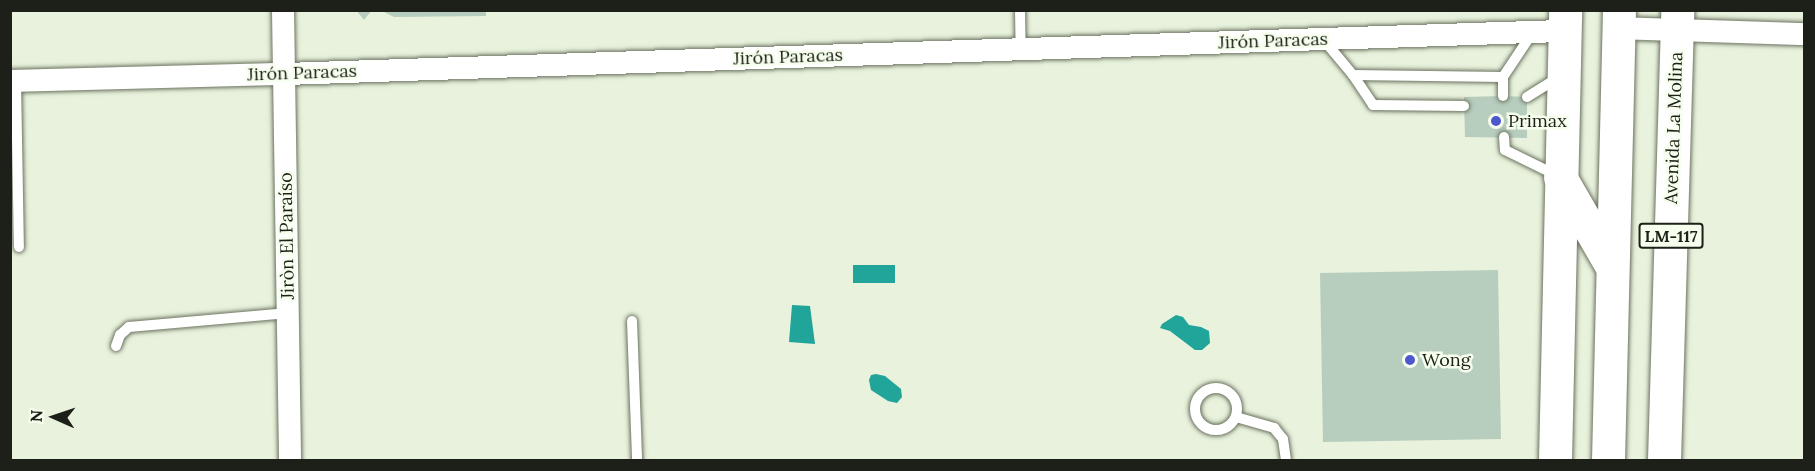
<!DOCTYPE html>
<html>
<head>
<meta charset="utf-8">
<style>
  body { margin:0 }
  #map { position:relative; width:1815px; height:471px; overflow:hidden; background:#e8f2dc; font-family:Lora,serif }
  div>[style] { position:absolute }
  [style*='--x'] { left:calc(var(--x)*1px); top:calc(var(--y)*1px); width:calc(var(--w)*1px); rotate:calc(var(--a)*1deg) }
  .water>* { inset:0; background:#21a499; transform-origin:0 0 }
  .building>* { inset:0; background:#b7cdbe; transform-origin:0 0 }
  .roads { filter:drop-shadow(0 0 2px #6b7360) drop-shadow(0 0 2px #6b7360) }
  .lane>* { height:10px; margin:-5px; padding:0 5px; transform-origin:5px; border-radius:5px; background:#fff }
  .lane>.ring { margin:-5px; padding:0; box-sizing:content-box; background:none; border:10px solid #fff; border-radius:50% }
  .street>* { height:22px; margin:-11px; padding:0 11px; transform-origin:11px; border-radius:11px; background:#fff }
  .primary>* { height:33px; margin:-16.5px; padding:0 16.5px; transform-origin:16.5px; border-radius:16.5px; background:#fff }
  .dots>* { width:16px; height:16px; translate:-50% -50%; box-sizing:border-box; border:3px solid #f6feed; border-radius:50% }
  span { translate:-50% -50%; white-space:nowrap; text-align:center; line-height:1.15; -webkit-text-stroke:5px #f6feed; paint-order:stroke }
  .shield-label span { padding:2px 4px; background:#f6feed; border:2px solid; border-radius:4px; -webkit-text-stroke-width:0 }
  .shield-label { font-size:16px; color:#1d2018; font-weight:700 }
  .street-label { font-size:18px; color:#1d2018 }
  .poi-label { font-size:18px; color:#1d2018 }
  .left { translate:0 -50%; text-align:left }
  .frame { position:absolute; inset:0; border:12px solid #1d2018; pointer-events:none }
  .north { position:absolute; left:24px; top:387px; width:60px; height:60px; -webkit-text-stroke:4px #f6feed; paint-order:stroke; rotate:273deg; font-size:16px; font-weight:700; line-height:24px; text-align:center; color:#1d2018 }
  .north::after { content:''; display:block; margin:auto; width:21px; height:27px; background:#1d2018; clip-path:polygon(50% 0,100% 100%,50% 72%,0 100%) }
</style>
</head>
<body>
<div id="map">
  <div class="water">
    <i style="left:853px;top:265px;width:42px;height:18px"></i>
    <i style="clip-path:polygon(792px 305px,810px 306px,815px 344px,789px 342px)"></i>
    <i style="clip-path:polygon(1176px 315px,1183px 317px,1189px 325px,1201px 327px,1209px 331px,1210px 343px,1202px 350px,1195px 350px,1170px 331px,1160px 328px,1162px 324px)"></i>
    <i style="clip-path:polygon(876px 374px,885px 376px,901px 389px,902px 397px,897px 403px,888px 401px,871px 390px,869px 380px,871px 375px)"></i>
  </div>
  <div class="building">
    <i style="clip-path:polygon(356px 10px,372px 10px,364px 20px)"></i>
    <i style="clip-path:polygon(380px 10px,486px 10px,486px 16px,394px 17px)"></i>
    <i style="clip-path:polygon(1503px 96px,1527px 97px,1527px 138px,1465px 137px,1464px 97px)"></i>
    <i style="left:1498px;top:270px;width:169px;height:178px;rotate:89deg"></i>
  </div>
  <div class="roads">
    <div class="lane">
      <i style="--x:1020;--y:10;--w:39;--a:89"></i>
      <i style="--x:1323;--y:39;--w:47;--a:50.2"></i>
      <i style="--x:1353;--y:75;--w:150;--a:0.8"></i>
      <i style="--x:1503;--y:77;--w:19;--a:90"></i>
      <i style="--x:1353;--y:75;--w:36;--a:56"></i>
      <i style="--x:1373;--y:105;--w:91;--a:0.6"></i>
      <i style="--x:1503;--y:77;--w:54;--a:-56.3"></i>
      <i style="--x:16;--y:81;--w:166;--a:89"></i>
      <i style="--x:1527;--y:97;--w:36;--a:-32"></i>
      <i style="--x:1504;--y:137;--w:13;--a:86"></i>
      <i style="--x:1505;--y:150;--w:59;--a:26.1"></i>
      <i style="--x:632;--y:321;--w:139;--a:87.9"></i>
      <i style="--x:116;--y:346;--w:12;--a:-70"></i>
      <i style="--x:120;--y:335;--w:12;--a:-42"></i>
      <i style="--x:129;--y:327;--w:160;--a:-5"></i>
      <i class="ring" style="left:1195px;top:388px;width:32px;height:32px"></i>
      <i style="--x:1236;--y:417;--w:40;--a:16"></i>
      <i style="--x:1274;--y:428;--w:14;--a:51"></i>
      <i style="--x:1283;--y:439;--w:21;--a:82"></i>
    </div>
    <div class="street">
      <i style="--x:283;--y:10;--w:450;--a:89.1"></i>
      <i style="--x:1619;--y:28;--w:185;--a:1.9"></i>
      <i style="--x:10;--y:81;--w:275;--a:-1.5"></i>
      <i style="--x:285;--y:74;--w:1280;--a:-1.93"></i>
    </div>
    <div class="primary">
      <i style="--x:1560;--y:177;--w:104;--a:60"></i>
      <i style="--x:1555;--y:460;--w:450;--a:-88.7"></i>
      <i style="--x:1608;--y:460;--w:450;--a:-88.6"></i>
      <i style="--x:1664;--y:460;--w:450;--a:-88.3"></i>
    </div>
  </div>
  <div class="dots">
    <i style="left:1496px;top:121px;background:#4e58ce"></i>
    <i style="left:1410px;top:360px;background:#4e58ce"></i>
  </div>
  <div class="shield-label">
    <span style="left:1671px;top:236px">LM-117</span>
  </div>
  <div class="street-label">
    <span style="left:1273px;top:41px;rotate:-2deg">Jirón Paracas</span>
    <span style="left:788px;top:57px;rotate:-2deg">Jirón Paracas</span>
    <span style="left:302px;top:73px;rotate:-2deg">Jirón Paracas</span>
    <span style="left:1674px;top:128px;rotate:-88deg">Avenida La Molina</span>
    <span style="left:287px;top:236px;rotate:-91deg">Jiròn El Paraíso</span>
  </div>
  <div class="poi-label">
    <span class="left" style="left:1508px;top:121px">Primax</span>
    <span class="left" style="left:1422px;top:360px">Wong</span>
  </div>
  <div class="frame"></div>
  <div class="north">N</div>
</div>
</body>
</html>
